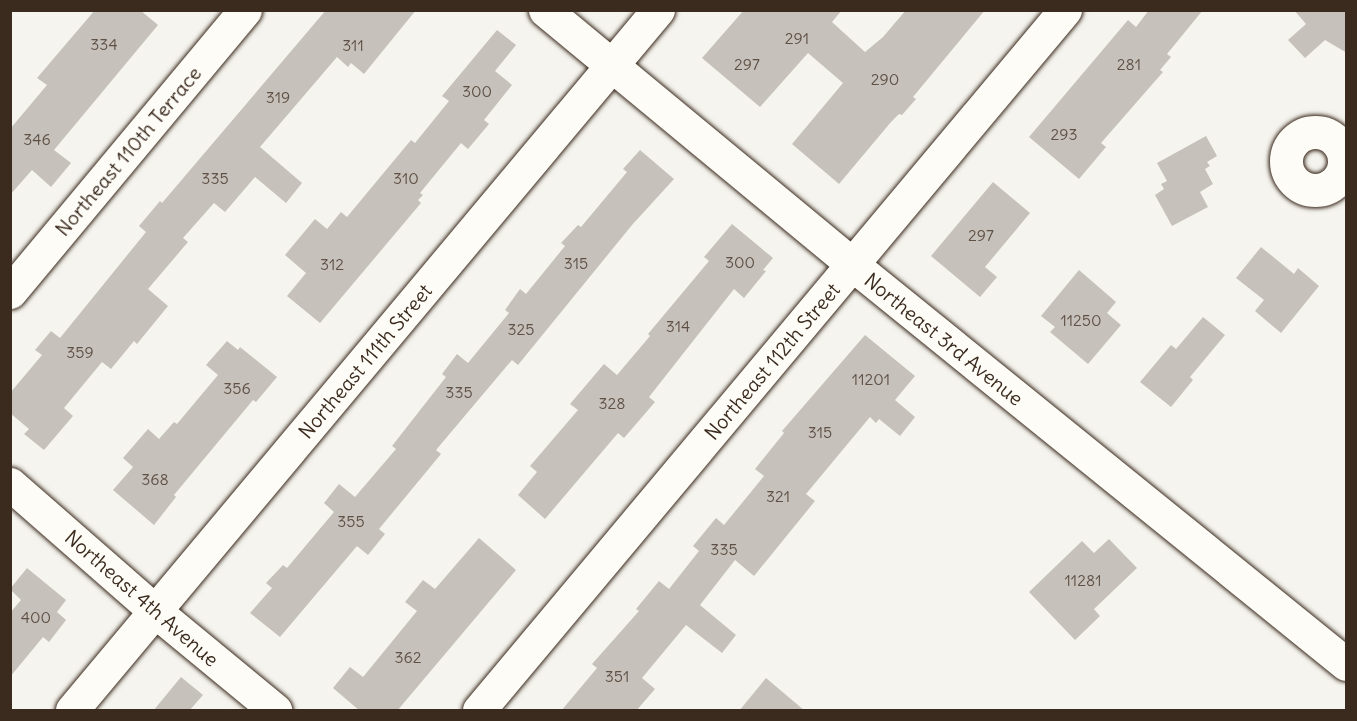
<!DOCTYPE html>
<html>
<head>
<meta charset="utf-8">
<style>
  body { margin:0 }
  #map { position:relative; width:1357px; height:721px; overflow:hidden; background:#f5f4ee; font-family:Delius,sans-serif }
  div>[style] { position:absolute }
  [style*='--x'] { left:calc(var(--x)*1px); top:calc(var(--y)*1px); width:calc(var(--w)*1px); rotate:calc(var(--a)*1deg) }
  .building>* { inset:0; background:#c7c1bb }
  .roads { filter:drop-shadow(0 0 2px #3b2a1e) drop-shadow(0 0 2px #3b2a1e) }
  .street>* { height:33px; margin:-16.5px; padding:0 16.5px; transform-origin:16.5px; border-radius:16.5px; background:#fdfcf7 }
  .street>.ring { margin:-16.5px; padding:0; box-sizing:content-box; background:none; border:33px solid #fdfcf7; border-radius:50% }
  .secondary>* { height:33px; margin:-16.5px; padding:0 16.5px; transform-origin:16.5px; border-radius:16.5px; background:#fdfcf7 }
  span { translate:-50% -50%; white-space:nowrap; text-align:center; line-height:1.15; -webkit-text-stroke:6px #fdfcf7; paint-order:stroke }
  .number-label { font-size:16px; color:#5e5045 }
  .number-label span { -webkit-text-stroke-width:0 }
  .street-label { font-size:20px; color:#3b2a1e }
  .frame { position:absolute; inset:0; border:12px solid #3b2a1e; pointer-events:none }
</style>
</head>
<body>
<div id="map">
  <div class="building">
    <i style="clip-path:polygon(95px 10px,140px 10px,158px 25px,54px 150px,71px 163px,51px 187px,32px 170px,10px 195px,10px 129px,47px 85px,37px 78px)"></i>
    <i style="clip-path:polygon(326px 10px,416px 10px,364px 74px,351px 63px,348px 67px,337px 57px,260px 147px,302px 183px,286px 203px,255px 177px,225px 212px,214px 203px,183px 238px,188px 242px,148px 289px,168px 306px,137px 344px,134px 341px,111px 369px,102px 362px,64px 408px,73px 416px,44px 450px,24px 434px,29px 429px,10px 413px,10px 393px,42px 355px,35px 350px,51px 331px,60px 338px,146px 232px,139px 226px,160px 201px,162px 203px)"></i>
    <i style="clip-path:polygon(744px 10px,842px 10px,832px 22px,865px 52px,883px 37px,906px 10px,985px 10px,913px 97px,916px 99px,902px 115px,899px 114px,891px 122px,839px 184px,792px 144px,843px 83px,808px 53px,760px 107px,702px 58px)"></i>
    <i style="clip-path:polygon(1149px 10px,1203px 10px,1167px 54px,1171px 57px,1160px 70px,1163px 72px,1101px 143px,1106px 147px,1079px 179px,1029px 137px,1128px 20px,1136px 27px)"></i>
    <i style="clip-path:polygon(1294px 10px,1347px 10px,1347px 53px,1325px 40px,1305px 58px,1288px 40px,1306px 24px)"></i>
    <i style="clip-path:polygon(497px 30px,516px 45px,495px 71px,512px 85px,484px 120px,489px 124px,468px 149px,461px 143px,420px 193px,423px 195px,418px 200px,421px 203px,320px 323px,287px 296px,306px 273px,285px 255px,315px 219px,327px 229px,341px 212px,347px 217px,411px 140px,415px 143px,449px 101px,442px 96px)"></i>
    <i style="clip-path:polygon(1206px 136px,1217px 156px,1207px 162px,1210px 166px,1205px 169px,1213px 184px,1200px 192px,1208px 207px,1172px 226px,1155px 195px,1164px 189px,1161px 184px,1167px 181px,1157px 163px)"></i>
    <i style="clip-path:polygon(640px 150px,674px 179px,632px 225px,518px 365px,512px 360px,436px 450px,441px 454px,379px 529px,385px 534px,368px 555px,357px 546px,280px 637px,250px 613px,272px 588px,266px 583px,283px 565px,287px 568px,334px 512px,324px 503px,339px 484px,355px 497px,396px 449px,392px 446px,446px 377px,442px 374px,457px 354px,468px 363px,509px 313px,505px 310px,520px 289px,526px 294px,565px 246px,561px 243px,578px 225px,581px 227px,627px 172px,623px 169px)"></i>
    <i style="clip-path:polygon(993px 182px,1030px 213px,985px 267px,997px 277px,980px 297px,931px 256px)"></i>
    <i style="clip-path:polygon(732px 224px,773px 258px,763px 270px,766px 271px,744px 298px,734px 289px,649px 397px,655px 402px,624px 438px,618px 433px,545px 519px,518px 495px,537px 472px,530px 466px,578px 410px,570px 404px,604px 364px,617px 375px,650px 336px,648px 334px,709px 261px,704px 257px)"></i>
    <i style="clip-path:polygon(1261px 247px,1294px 274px,1298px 268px,1319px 286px,1281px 333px,1255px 311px,1264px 300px,1236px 278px)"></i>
    <i style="clip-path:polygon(1079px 270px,1116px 302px,1107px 313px,1121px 325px,1088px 364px,1050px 332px,1055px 327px,1041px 316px)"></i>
    <i style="clip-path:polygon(1203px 317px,1225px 335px,1190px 377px,1193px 380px,1171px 407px,1140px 382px,1171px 345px,1176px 349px)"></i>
    <i style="clip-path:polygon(865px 335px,915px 376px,895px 400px,915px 417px,900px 436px,879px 419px,876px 423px,870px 417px,806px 494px,815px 501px,754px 576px,735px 560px,700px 605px,736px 635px,722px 653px,686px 625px,642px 678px,655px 689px,636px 711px,561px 711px,597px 668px,592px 664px,639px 611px,636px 609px,659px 581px,669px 589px,699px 551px,693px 546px,716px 518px,724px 525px,764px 476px,755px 469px,784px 433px,782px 431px)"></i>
    <i style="clip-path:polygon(227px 341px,238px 350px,240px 347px,277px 377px,256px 402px,253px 400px,174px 495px,176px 497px,154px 525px,113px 490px,133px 467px,123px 458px,148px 429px,159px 439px,174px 422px,177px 424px,218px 375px,206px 365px)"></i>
    <i style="clip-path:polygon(479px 538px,516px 570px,397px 711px,360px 711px,333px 688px,350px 667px,363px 677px,417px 611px,405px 602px,423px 580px,435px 589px)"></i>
    <i style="clip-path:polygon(1109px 539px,1137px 568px,1094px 609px,1100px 616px,1075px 640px,1029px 592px,1082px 541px,1094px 553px)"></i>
    <i style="clip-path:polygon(27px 568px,66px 600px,57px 612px,66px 620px,49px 642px,43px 637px,10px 677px,10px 613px,21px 600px,10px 589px)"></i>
    <i style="clip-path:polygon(181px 677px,203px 695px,189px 711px,153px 711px)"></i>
    <i style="clip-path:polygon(766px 678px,805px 711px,739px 711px)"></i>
  </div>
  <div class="roads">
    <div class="street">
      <i style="--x:545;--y:10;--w:400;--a:39.6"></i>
      <i style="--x:853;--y:265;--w:634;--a:38.98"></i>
      <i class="ring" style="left:1286px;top:132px;width:25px;height:25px"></i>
      <i style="--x:10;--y:292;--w:367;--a:-50.2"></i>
      <i style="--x:10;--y:484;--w:193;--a:41.2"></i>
      <i style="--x:155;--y:611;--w:156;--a:39.5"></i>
      <i style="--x:479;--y:710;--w:913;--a:-50.07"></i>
    </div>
    <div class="secondary">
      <i style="--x:72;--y:710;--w:913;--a:-50.07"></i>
    </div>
  </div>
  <div class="number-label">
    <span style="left:797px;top:38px">291</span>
    <span style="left:104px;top:44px">334</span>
    <span style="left:353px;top:45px">311</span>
    <span style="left:747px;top:64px">297</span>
    <span style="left:1129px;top:64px">281</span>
    <span style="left:885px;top:79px">290</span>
    <span style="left:477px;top:91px">300</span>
    <span style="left:278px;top:97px">319</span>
    <span style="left:1064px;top:134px">293</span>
    <span style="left:37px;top:139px">346</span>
    <span style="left:215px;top:178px">335</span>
    <span style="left:406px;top:178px">310</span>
    <span style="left:981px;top:235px">297</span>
    <span style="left:740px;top:262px">300</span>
    <span style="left:576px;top:263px">315</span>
    <span style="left:332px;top:264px">312</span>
    <span style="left:1081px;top:320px">11250</span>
    <span style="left:678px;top:326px">314</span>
    <span style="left:521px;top:329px">325</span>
    <span style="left:80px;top:352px">359</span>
    <span style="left:871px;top:379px">11201</span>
    <span style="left:237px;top:388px">356</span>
    <span style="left:459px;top:392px">335</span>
    <span style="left:612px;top:403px">328</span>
    <span style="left:820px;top:432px">315</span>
    <span style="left:155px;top:479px">368</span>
    <span style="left:778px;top:496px">321</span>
    <span style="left:351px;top:521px">355</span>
    <span style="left:724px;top:549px">335</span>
    <span style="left:1083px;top:580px">11281</span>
    <span style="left:36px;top:617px">400</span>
    <span style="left:408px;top:657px">362</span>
    <span style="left:617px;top:676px">351</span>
  </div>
  <div class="street-label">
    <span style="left:128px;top:151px;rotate:-50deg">Northeast 110th Terrace</span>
    <span style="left:944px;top:339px;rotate:39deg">Northeast 3rd Avenue</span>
    <span style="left:365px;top:361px;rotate:-50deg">Northeast 111th Street</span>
    <span style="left:772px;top:361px;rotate:-50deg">Northeast 112th Street</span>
    <span style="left:142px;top:598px;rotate:41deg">Northeast 4th Avenue</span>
  </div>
  <div class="frame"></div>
</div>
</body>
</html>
